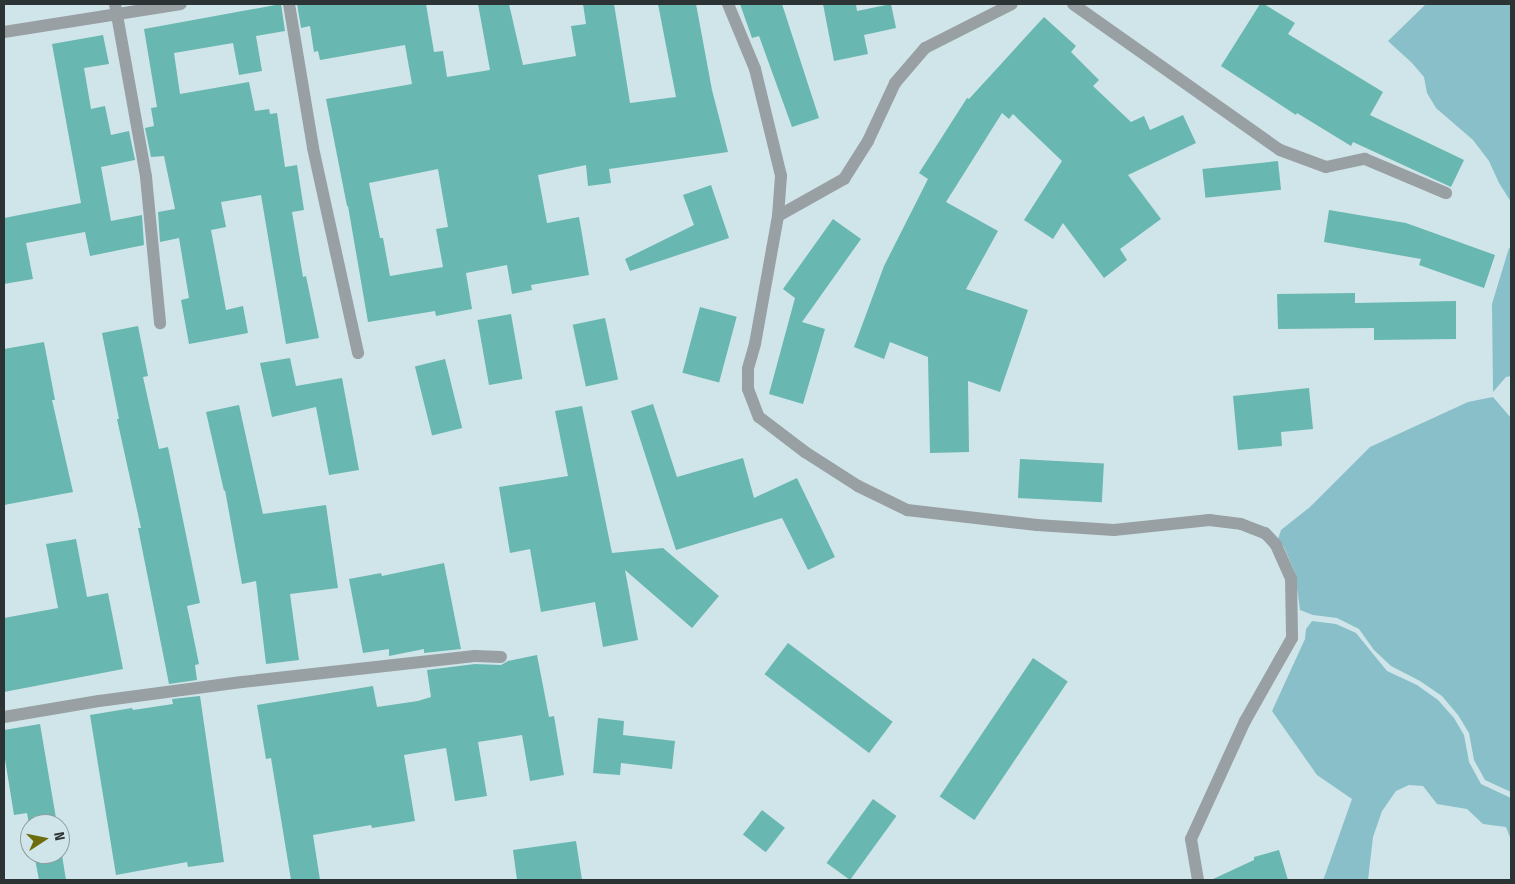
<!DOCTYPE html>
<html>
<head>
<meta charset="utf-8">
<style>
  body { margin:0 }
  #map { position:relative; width:1515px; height:884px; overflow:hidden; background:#d0e5e9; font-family:"Fira Sans Condensed",sans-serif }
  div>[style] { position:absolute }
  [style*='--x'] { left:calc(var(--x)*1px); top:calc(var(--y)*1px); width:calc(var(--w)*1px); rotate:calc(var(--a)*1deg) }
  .green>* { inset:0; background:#88bfc8 }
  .building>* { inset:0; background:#68b7b1; transform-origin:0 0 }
  .minor>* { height:12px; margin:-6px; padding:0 6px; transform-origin:6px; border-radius:6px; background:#99a0a4 }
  span { translate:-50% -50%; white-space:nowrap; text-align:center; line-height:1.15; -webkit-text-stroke:4px #d0e5e9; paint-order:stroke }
  .frame { position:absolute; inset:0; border:5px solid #2b3335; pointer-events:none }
  .north { position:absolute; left:20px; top:814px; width:50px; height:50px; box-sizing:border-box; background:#d0e5e9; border:1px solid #8e9ea1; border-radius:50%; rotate:79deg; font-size:14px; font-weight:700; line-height:20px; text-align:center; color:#2b3335 }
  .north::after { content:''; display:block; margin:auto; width:18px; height:22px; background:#6d6d0e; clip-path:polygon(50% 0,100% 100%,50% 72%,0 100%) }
</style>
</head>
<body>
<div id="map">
  <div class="green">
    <i style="clip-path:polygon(1426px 4px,1511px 4px,1511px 202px,1499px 183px,1489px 161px,1473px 140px,1436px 108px,1427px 93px,1424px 77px,1412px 63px,1388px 41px)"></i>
    <i style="clip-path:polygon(1509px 248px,1511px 249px,1511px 376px,1506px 377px,1493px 392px,1492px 304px)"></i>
    <i style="clip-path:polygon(1493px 397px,1511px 418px,1511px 792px,1485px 780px,1474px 760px,1469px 733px,1458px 715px,1442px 696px,1420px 681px,1391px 666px,1374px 650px,1359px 629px,1337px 618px,1313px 615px,1300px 610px,1295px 573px,1284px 547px,1278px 539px,1281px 530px,1310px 507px,1370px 447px,1468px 402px)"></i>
    <i style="clip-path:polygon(1312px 621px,1336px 624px,1356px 633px,1387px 671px,1417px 685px,1438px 700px,1454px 718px,1464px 735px,1469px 762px,1481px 784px,1511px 798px,1511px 840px,1506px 827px,1483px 824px,1467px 809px,1437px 804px,1423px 786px,1409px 785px,1396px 791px,1382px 811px,1373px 837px,1368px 880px,1321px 880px,1324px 878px,1352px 799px,1317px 775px,1272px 711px,1305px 639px,1306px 629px)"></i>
  </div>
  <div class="building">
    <i style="clip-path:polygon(281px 4px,285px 31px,256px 36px,262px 71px,239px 75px,233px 43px,174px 53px,180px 94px,249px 82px,255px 111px,269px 109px,270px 114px,277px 113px,285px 167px,297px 165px,304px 210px,292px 212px,303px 277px,306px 276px,319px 338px,286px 344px,261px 195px,221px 202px,226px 227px,211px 230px,226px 310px,243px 306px,248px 333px,189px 344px,181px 300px,189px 298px,179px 238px,160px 242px,158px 212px,175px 209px,164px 156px,151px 157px,145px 128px,154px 126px,151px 108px,157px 107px,144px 29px)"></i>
    <i style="clip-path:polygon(evenodd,297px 4px,426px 4px,434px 52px,443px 51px,447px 77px,490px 70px,478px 4px,509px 4px,523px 65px,576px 56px,571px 26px,586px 24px,583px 4px,614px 4px,630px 103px,676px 97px,658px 4px,696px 4px,712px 90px,728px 152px,609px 169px,611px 183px,588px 186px,586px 165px,538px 175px,547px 223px,579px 217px,589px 275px,531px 285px,532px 290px,512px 294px,507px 265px,466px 273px,472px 309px,436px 316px,435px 311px,368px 322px,348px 206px,347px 206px,326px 99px,412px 84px,405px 45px,320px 60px,318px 51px,314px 52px,310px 26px,301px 28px,297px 4px,438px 169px,448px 227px,436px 229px,443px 267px,390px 276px,383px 238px,380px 238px,369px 183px,438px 169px)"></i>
    <i style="clip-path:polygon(740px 4px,782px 4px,819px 118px,792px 127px,759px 36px,752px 38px)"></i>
    <i style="clip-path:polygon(823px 4px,856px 4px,857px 11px,891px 4px,896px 28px,864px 35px,868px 54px,834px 61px)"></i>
    <i style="clip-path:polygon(1260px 4px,1264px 4px,1295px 23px,1288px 34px,1383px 92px,1370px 115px,1464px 160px,1451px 187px,1353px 142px,1351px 146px,1297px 113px,1296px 115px,1221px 66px)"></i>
    <i style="clip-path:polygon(1044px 17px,1076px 46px,1071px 52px,1099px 80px,1093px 86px,1131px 122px,1144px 116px,1150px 130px,1183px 115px,1196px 143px,1128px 175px,1161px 219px,1120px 249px,1127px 260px,1104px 278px,1063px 223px,1053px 239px,1024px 220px,1062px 161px,1013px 114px,1009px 119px,1002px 113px,946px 202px,998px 231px,966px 289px,1028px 310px,1000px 392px,968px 381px,969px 452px,930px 453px,928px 357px,890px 342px,884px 359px,854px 347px,884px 266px,928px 179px,919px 173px,967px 98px,969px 99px)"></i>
    <i style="clip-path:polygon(103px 35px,109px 64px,84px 68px,91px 109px,105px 106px,111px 135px,129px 131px,135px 160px,101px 167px,111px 221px,142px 215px,144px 245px,90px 256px,85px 232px,26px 243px,33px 279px,4px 284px,4px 218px,81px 203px,52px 44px)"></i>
    <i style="left:1278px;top:161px;width:29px;height:76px;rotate:84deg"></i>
    <i style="clip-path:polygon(711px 185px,729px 238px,630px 271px,625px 259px,694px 225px,683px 195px)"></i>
    <i style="clip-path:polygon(1329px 210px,1406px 223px,1495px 255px,1484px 288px,1419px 265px,1421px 259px,1324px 242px)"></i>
    <i style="clip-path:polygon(833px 219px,861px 239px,802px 322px,825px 329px,803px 404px,769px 394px,795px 298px,783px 289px)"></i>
    <i style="clip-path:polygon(1355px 293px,1355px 303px,1456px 301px,1456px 339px,1374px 340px,1374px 328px,1278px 329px,1277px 294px)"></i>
    <i style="left:700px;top:307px;width:38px;height:68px;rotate:15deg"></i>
    <i style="left:511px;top:314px;width:66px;height:34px;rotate:80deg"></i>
    <i style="left:605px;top:318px;width:63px;height:33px;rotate:78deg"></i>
    <i style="clip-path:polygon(138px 326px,148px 376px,143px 377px,159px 449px,168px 447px,200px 603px,187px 606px,199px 664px,195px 665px,197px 680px,169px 684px,138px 528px,141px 528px,117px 419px,119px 419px,102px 333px)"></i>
    <i style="clip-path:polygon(44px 342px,55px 400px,52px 400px,73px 492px,4px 505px,4px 349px)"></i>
    <i style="clip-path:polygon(290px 358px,296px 386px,342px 378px,359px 470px,329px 475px,316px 407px,272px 417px,260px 363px)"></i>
    <i style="left:445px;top:359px;width:71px;height:31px;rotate:76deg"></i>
    <i style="clip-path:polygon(1309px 388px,1313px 429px,1281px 432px,1282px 446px,1238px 450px,1233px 396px)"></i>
    <i style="clip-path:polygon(653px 404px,677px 477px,743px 458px,754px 498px,797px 478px,835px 557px,808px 570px,782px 518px,676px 550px,631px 411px)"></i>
    <i style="clip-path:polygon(239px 405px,263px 514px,326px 505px,338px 588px,290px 594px,299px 660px,266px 664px,256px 581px,242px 584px,225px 490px,224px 491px,206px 412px)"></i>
    <i style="clip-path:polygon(582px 406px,612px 553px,663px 548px,719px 596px,692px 628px,625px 570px,638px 640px,603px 647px,595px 602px,541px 612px,530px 549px,510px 553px,499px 487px,568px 476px,555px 411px)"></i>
    <i style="left:1020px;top:459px;width:84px;height:39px;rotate:3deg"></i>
    <i style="clip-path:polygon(76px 539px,87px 597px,108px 593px,123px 669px,4px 692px,4px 618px,58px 608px,46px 544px)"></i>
    <i style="clip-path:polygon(444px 563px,461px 649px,424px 653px,424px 649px,389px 656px,389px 649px,363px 653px,349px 579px,381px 573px,382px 576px)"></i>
    <i style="left:788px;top:643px;width:131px;height:39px;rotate:37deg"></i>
    <i style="clip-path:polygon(537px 655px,549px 717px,554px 716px,564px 775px,530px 781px,522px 735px,478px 742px,487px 796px,455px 801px,446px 748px,404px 755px,415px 821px,372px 828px,371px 825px,313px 835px,320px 880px,291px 880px,271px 758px,266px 759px,257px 705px,373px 686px,377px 707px,418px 701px,431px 697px,427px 670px,475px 664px,501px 665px,508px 661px)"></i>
    <i style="left:1033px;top:658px;width:42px;height:167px;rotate:34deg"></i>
    <i style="clip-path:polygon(200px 696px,224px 862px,188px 867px,187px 862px,116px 875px,90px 715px,132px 708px,133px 710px,173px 704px,172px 699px)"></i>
    <i style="clip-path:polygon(598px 718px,624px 721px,623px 735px,675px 741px,672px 769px,621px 763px,620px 775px,593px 773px)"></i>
    <i style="clip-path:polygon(40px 724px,57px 824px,30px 824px,30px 830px,27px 813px,14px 815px,4px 753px,4px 730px)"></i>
    <i style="left:873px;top:799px;width:29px;height:79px;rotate:36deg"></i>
    <i style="left:762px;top:810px;width:29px;height:31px;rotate:38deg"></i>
    <i style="clip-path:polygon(576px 841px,582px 880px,517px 880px,513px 850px)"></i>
    <i style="clip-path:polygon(60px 843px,66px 880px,39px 880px,34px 854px,60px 854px)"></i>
    <i style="clip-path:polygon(1279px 850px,1288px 880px,1211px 880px,1254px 860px,1254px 857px)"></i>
  </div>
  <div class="minor">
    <i style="--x:115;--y:4;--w:176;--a:79.8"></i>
    <i style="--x:146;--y:177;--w:147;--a:84.5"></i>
    <i style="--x:289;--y:4;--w:146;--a:80.5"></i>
    <i style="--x:313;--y:148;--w:210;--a:77.6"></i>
    <i style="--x:728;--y:4;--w:70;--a:67.4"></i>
    <i style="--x:755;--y:69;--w:110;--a:76.3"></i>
    <i style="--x:781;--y:176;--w:40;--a:94.3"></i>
    <i style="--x:778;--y:216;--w:130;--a:100.2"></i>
    <i style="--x:755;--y:344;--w:26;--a:106"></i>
    <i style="--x:748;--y:369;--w:20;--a:90"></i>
    <i style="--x:748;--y:389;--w:30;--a:69"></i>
    <i style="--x:759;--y:417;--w:58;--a:37.3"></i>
    <i style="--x:805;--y:452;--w:63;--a:32.7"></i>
    <i style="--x:858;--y:486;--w:55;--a:26.1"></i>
    <i style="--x:907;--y:510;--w:131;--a:6.6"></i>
    <i style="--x:1037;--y:525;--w:77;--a:3.7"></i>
    <i style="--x:1114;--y:530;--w:96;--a:-6"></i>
    <i style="--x:1209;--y:520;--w:32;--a:7"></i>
    <i style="--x:1241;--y:524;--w:26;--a:21"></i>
    <i style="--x:1265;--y:533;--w:16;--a:47"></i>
    <i style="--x:1276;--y:545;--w:36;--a:66"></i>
    <i style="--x:1291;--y:578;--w:60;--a:89"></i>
    <i style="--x:1292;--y:638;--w:95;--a:119.5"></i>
    <i style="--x:1245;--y:721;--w:130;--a:114.6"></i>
    <i style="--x:1191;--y:839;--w:42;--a:80.3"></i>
    <i style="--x:1073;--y:4;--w:253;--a:35.2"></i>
    <i style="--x:1280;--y:150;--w:49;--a:20.3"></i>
    <i style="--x:1326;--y:167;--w:40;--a:-12"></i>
    <i style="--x:1365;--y:159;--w:88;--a:22.8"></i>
    <i style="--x:4;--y:32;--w:179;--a:-9"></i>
    <i style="--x:778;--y:216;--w:76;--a:-29.3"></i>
    <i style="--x:844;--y:179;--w:45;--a:-57.7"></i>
    <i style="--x:868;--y:141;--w:64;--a:-65"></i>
    <i style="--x:895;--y:83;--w:46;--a:-49.4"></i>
    <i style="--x:925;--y:48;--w:97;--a:-26.8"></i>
    <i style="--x:4;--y:717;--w:96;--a:-9.6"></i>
    <i style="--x:99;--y:701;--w:144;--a:-7.6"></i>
    <i style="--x:242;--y:682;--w:234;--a:-6.4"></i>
    <i style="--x:475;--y:656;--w:26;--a:2"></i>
  </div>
  <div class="frame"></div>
  <div class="north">N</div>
</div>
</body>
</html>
